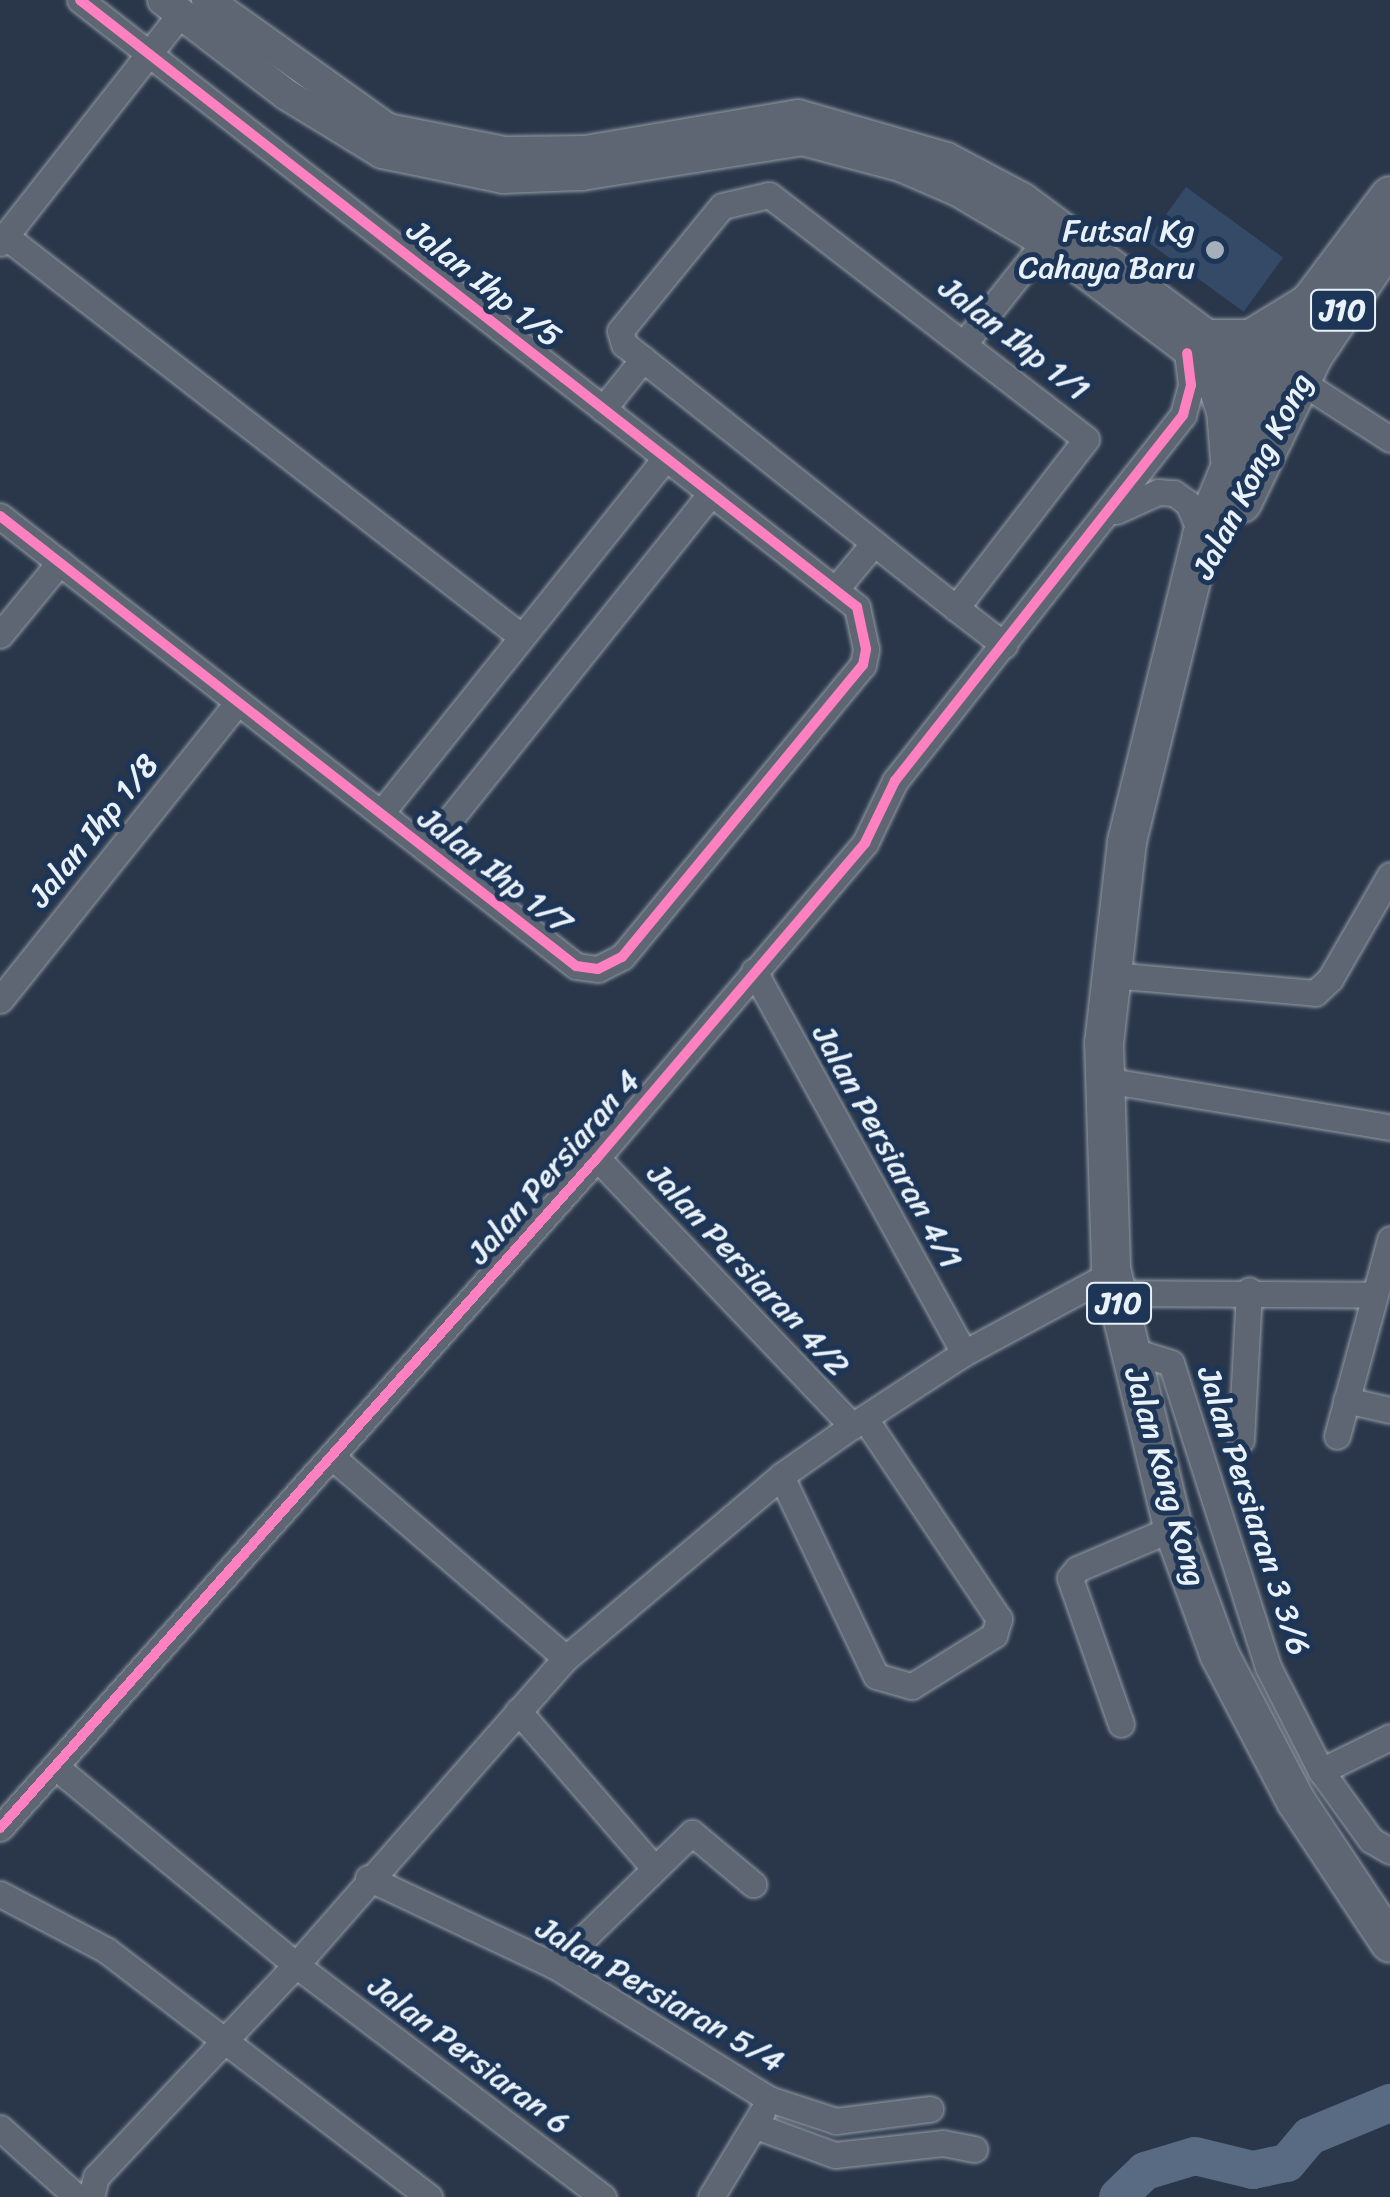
<!DOCTYPE html>
<html>
<head>
<meta charset="utf-8">
<style>
  body { margin:0 }
  #map { position:relative; width:1390px; height:2197px; overflow:hidden; background:#2a374a; font-family:Sriracha,sans-serif }
  div>[style] { position:absolute }
  [style*='--x'] { left:calc(var(--x)*1px); top:calc(var(--y)*1px); width:calc(var(--w)*1px); rotate:calc(var(--a)*1deg) }
  .green>* { inset:0; background:#354a67; transform-origin:0 0 }
  .river>* { height:38px; margin:-19px; padding:0 19px; transform-origin:19px; border-radius:19px; background:#586b83 }
  .roads { filter:drop-shadow(0 0 2px #959da7) drop-shadow(0 0 2px #959da7) }
  .minor>* { height:25px; margin:-12.5px; padding:0 12.5px; transform-origin:12.5px; border-radius:12.5px; background:#5d6672 }
  .tertiary>* { height:30px; margin:-15px; padding:0 15px; transform-origin:15px; border-radius:15px; background:#5d6672 }
  .primary>* { height:38px; margin:-19px; padding:0 19px; transform-origin:19px; border-radius:19px; background:#5d6672 }
  .cycleway>* { height:10px; margin:-5px; padding:0 5px; transform-origin:5px; border-radius:5px; background:#ff80c0 }
  .dots>* { width:28px; height:28px; translate:-50% -50%; box-sizing:border-box; border:5px solid #1d3557; border-radius:50% }
  span { translate:-50% -50%; white-space:nowrap; text-align:center; line-height:1.15; -webkit-text-stroke:10px #1d3557; paint-order:stroke }
  .shield-label span { padding:2px 8px; background:#1d3557; border:2px solid; border-radius:8px; -webkit-text-stroke-width:0 }
  .shield-label { font-size:30px; color:#e8f1f8; font-weight:700 }
  .poi-label { font-size:32px; color:#e8f1f8 }
  .right { translate:-100% -50%; text-align:right }
  .street-label { font-size:32px; color:#e8f1f8 }
</style>
</head>
<body>
<div id="map">
  <div class="green">
    <i style="left:1186px;top:187px;width:120px;height:67px;rotate:36deg"></i>
  </div>
  <div class="river">
    <i style="--x:1118;--y:2197;--w:37;--a:-44"></i>
    <i style="--x:1145;--y:2171;--w:52;--a:-16.7"></i>
    <i style="--x:1195;--y:2156;--w:60;--a:13.6"></i>
    <i style="--x:1253;--y:2170;--w:35;--a:-12"></i>
    <i style="--x:1287;--y:2163;--w:35;--a:-50"></i>
    <i style="--x:1310;--y:2136;--w:87;--a:-22.4"></i>
  </div>
  <div class="roads">
    <div class="minor">
      <i style="--x:5;--y:236;--w:654;--a:37.8"></i>
      <i style="--x:0;--y:243;--w:291;--a:-51.8"></i>
      <i style="--x:966;--y:341;--w:144;--a:-51.5"></i>
      <i style="--x:1300;--y:381;--w:107;--a:32.8"></i>
      <i style="--x:603;--y:409;--w:64;--a:-51.3"></i>
      <i style="--x:1116;--y:511;--w:46;--a:-24.3"></i>
      <i style="--x:1158;--y:492;--w:16;--a:4"></i>
      <i style="--x:1174;--y:493;--w:17;--a:36"></i>
      <i style="--x:1188;--y:503;--w:36;--a:67"></i>
      <i style="--x:0;--y:516;--w:731;--a:38"></i>
      <i style="--x:576;--y:966;--w:22;--a:8"></i>
      <i style="--x:598;--y:969;--w:27;--a:-27"></i>
      <i style="--x:622;--y:957;--w:379;--a:-50.5"></i>
      <i style="--x:863;--y:665;--w:16;--a:-79"></i>
      <i style="--x:866;--y:649;--w:43;--a:-102.1"></i>
      <i style="--x:857;--y:607;--w:986;--a:-142"></i>
      <i style="--x:835;--y:590;--w:61;--a:-50.3"></i>
      <i style="--x:956;--y:608;--w:213;--a:-52.4"></i>
      <i style="--x:1086;--y:439;--w:400;--a:-142.4"></i>
      <i style="--x:769;--y:195;--w:48;--a:166.8"></i>
      <i style="--x:722;--y:206;--w:161;--a:129.2"></i>
      <i style="--x:620;--y:331;--w:14;--a:73"></i>
      <i style="--x:624;--y:344;--w:320;--a:38.5"></i>
      <i style="--x:874;--y:543;--w:105;--a:38.4"></i>
      <i style="--x:956;--y:608;--w:61;--a:37.6"></i>
      <i style="--x:0;--y:635;--w:94;--a:-50.6"></i>
      <i style="--x:381;--y:813;--w:455;--a:-51.3"></i>
      <i style="--x:426;--y:849;--w:456;--a:-51.3"></i>
      <i style="--x:754;--y:971;--w:436;--a:61.2"></i>
      <i style="--x:1111;--y:975;--w:205;--a:5"></i>
      <i style="--x:1315;--y:993;--w:21;--a:-43"></i>
      <i style="--x:1330;--y:979;--w:120;--a:-60"></i>
      <i style="--x:0;--y:1000;--w:381;--a:-51.4"></i>
      <i style="--x:1105;--y:1080;--w:289;--a:9.4"></i>
      <i style="--x:597;--y:1158;--w:370;--a:46.4"></i>
      <i style="--x:1117;--y:1293;--w:255;--a:0.4"></i>
      <i style="--x:1130;--y:1350;--w:43;--a:17.6"></i>
      <i style="--x:1171;--y:1363;--w:319;--a:72.3"></i>
      <i style="--x:1268;--y:1667;--w:117;--a:63"></i>
      <i style="--x:1321;--y:1771;--w:85;--a:54.1"></i>
      <i style="--x:1371;--y:1840;--w:22;--a:30"></i>
      <i style="--x:1346;--y:1400;--w:45;--a:12.8"></i>
      <i style="--x:1337;--y:1436;--w:204;--a:-74.9"></i>
      <i style="--x:1241;--y:1440;--w:150;--a:-86.9"></i>
      <i style="--x:332;--y:1457;--w:308;--a:40.7"></i>
      <i style="--x:781;--y:1476;--w:221;--a:64.6"></i>
      <i style="--x:876;--y:1676;--w:37;--a:16"></i>
      <i style="--x:912;--y:1686;--w:97;--a:-31.9"></i>
      <i style="--x:994;--y:1635;--w:17;--a:-73"></i>
      <i style="--x:999;--y:1619;--w:241;--a:-123.8"></i>
      <i style="--x:518;--y:1711;--w:206;--a:49.1"></i>
      <i style="--x:1121;--y:1724;--w:155;--a:-109.3"></i>
      <i style="--x:1070;--y:1578;--w:11;--a:-52"></i>
      <i style="--x:1077;--y:1569;--w:104;--a:-23.1"></i>
      <i style="--x:57;--y:1768;--w:310;--a:39.5"></i>
      <i style="--x:296;--y:1965;--w:385;--a:37.1"></i>
      <i style="--x:1321;--y:1771;--w:77;--a:-26.2"></i>
      <i style="--x:0;--y:1828;--w:897;--a:-48.3"></i>
      <i style="--x:597;--y:1158;--w:414;--a:-49.6"></i>
      <i style="--x:865;--y:843;--w:69;--a:-64.2"></i>
      <i style="--x:895;--y:781;--w:466;--a:-51.8"></i>
      <i style="--x:1183;--y:415;--w:31;--a:-75"></i>
      <i style="--x:1191;--y:385;--w:32;--a:-97"></i>
      <i style="--x:368;--y:1878;--w:207;--a:25.2"></i>
      <i style="--x:555;--y:1966;--w:252;--a:31.9"></i>
      <i style="--x:769;--y:2099;--w:71;--a:18.2"></i>
      <i style="--x:836;--y:2121;--w:95;--a:-7.3"></i>
      <i style="--x:0;--y:1894;--w:120;--a:27.8"></i>
      <i style="--x:106;--y:1950;--w:407;--a:37.4"></i>
      <i style="--x:555;--y:1966;--w:191;--a:-44.2"></i>
      <i style="--x:692;--y:1833;--w:80;--a:39.9"></i>
      <i style="--x:756;--y:2126;--w:84;--a:20.2"></i>
      <i style="--x:835;--y:2155;--w:109;--a:-6.3"></i>
      <i style="--x:943;--y:2143;--w:32;--a:11"></i>
      <i style="--x:0;--y:2128;--w:103;--a:41.9"></i>
      <i style="--x:91;--y:2197;--w:21;--a:-76"></i>
      <i style="--x:96;--y:2177;--w:291;--a:-46.7"></i>
      <i style="--x:296;--y:1965;--w:409;--a:-48.7"></i>
      <i style="--x:566;--y:1658;--w:282;--a:-40.2"></i>
      <i style="--x:781;--y:1476;--w:87;--a:-35.2"></i>
      <i style="--x:852;--y:1426;--w:134;--a:-33.1"></i>
      <i style="--x:964;--y:1353;--w:168;--a:-28.4"></i>
      <i style="--x:711;--y:2197;--w:99;--a:-59"></i>
    </div>
    <div class="tertiary">
      <i style="--x:163;--y:0;--w:156;--a:37.5"></i>
      <i style="--x:287;--y:95;--w:111;--a:31.4"></i>
      <i style="--x:382;--y:153;--w:124;--a:11.7"></i>
      <i style="--x:503;--y:178;--w:79;--a:-2.2"></i>
      <i style="--x:582;--y:175;--w:223;--a:-9"></i>
      <i style="--x:802;--y:140;--w:101;--a:14.9"></i>
      <i style="--x:900;--y:166;--w:63;--a:23.3"></i>
      <i style="--x:958;--y:191;--w:100;--a:30.7"></i>
      <i style="--x:1044;--y:242;--w:289;--a:37"></i>
      <i style="--x:207;--y:0;--w:222;--a:35.5"></i>
      <i style="--x:388;--y:129;--w:119;--a:11.1"></i>
      <i style="--x:505;--y:152;--w:80;--a:-0.7"></i>
      <i style="--x:585;--y:151;--w:216;--a:-9.6"></i>
      <i style="--x:798;--y:115;--w:155;--a:16.1"></i>
      <i style="--x:947;--y:158;--w:87;--a:28"></i>
      <i style="--x:1024;--y:199;--w:325;--a:36.6"></i>
    </div>
    <div class="primary">
      <i style="--x:1390;--y:196;--w:131;--a:127"></i>
      <i style="--x:1311;--y:301;--w:115;--a:117.9"></i>
      <i style="--x:1257;--y:403;--w:144;--a:112.5"></i>
      <i style="--x:1202;--y:536;--w:315;--a:103.8"></i>
      <i style="--x:1127;--y:842;--w:202;--a:96.5"></i>
      <i style="--x:1104;--y:1043;--w:226;--a:88.2"></i>
      <i style="--x:1111;--y:1269;--w:266;--a:76.5"></i>
      <i style="--x:1173;--y:1528;--w:134;--a:69.9"></i>
      <i style="--x:1219;--y:1654;--w:166;--a:62.4"></i>
      <i style="--x:1296;--y:1801;--w:170;--a:56.5"></i>
      <i style="--x:1209;--y:339;--w:42;--a:0"></i>
      <i style="--x:1251;--y:339;--w:65;--a:-31.7"></i>
      <i style="--x:1213;--y:372;--w:41;--a:71.6"></i>
      <i style="--x:1226;--y:411;--w:48;--a:85.2"></i>
      <i style="--x:1242;--y:503;--w:163;--a:-64.2"></i>
      <i style="--x:1313;--y:356;--w:138;--a:-56"></i>
    </div>
  </div>
  <div class="cycleway">
    <i style="--x:0;--y:516;--w:731;--a:38"></i>
    <i style="--x:576;--y:966;--w:22;--a:8"></i>
    <i style="--x:598;--y:969;--w:27;--a:-27"></i>
    <i style="--x:622;--y:957;--w:379;--a:-50.5"></i>
    <i style="--x:863;--y:665;--w:16;--a:-79"></i>
    <i style="--x:866;--y:649;--w:43;--a:-102.1"></i>
    <i style="--x:857;--y:607;--w:986;--a:-142"></i>
    <i style="--x:0;--y:1828;--w:897;--a:-48.3"></i>
    <i style="--x:597;--y:1158;--w:414;--a:-49.6"></i>
    <i style="--x:865;--y:843;--w:69;--a:-64.2"></i>
    <i style="--x:895;--y:781;--w:466;--a:-51.8"></i>
    <i style="--x:1183;--y:415;--w:31;--a:-75"></i>
    <i style="--x:1191;--y:385;--w:32;--a:-97"></i>
  </div>
  <div class="dots">
    <i style="left:1215px;top:250px;background:#a6b0bb"></i>
  </div>
  <div class="shield-label">
    <span style="left:1343px;top:310px">J10</span>
    <span style="left:1119px;top:1303px">J10</span>
  </div>
  <div class="poi-label">
    <span class="right" style="left:1195px;top:250px">Futsal Kg<br>Cahaya Baru</span>
  </div>
  <div class="street-label">
    <span style="left:484px;top:284px;rotate:38deg">Jalan Ihp 1/5</span>
    <span style="left:1014px;top:339px;rotate:38deg">Jalan Ihp 1/1</span>
    <span style="left:1253px;top:476px;rotate:-63deg">Jalan Kong Kong</span>
    <span style="left:94px;top:831px;rotate:-51deg">Jalan Ihp 1/8</span>
    <span style="left:495px;top:871px;rotate:38deg">Jalan Ihp 1/7</span>
    <span style="left:887px;top:1147px;rotate:61deg">Jalan Persiaran 4/1</span>
    <span style="left:554px;top:1167px;rotate:-49deg">Jalan Persiaran 4</span>
    <span style="left:748px;top:1270px;rotate:47deg">Jalan Persiaran 4/2</span>
    <span style="left:1165px;top:1477px;rotate:74deg">Jalan Kong Kong</span>
    <span style="left:1253px;top:1511px;rotate:72deg">Jalan Persiaran 3 3/6</span>
    <span style="left:660px;top:1995px;rotate:30deg">Jalan Persiaran 5/4</span>
    <span style="left:469px;top:2055px;rotate:37deg">Jalan Persiaran 6</span>
  </div>
</div>
</body>
</html>
